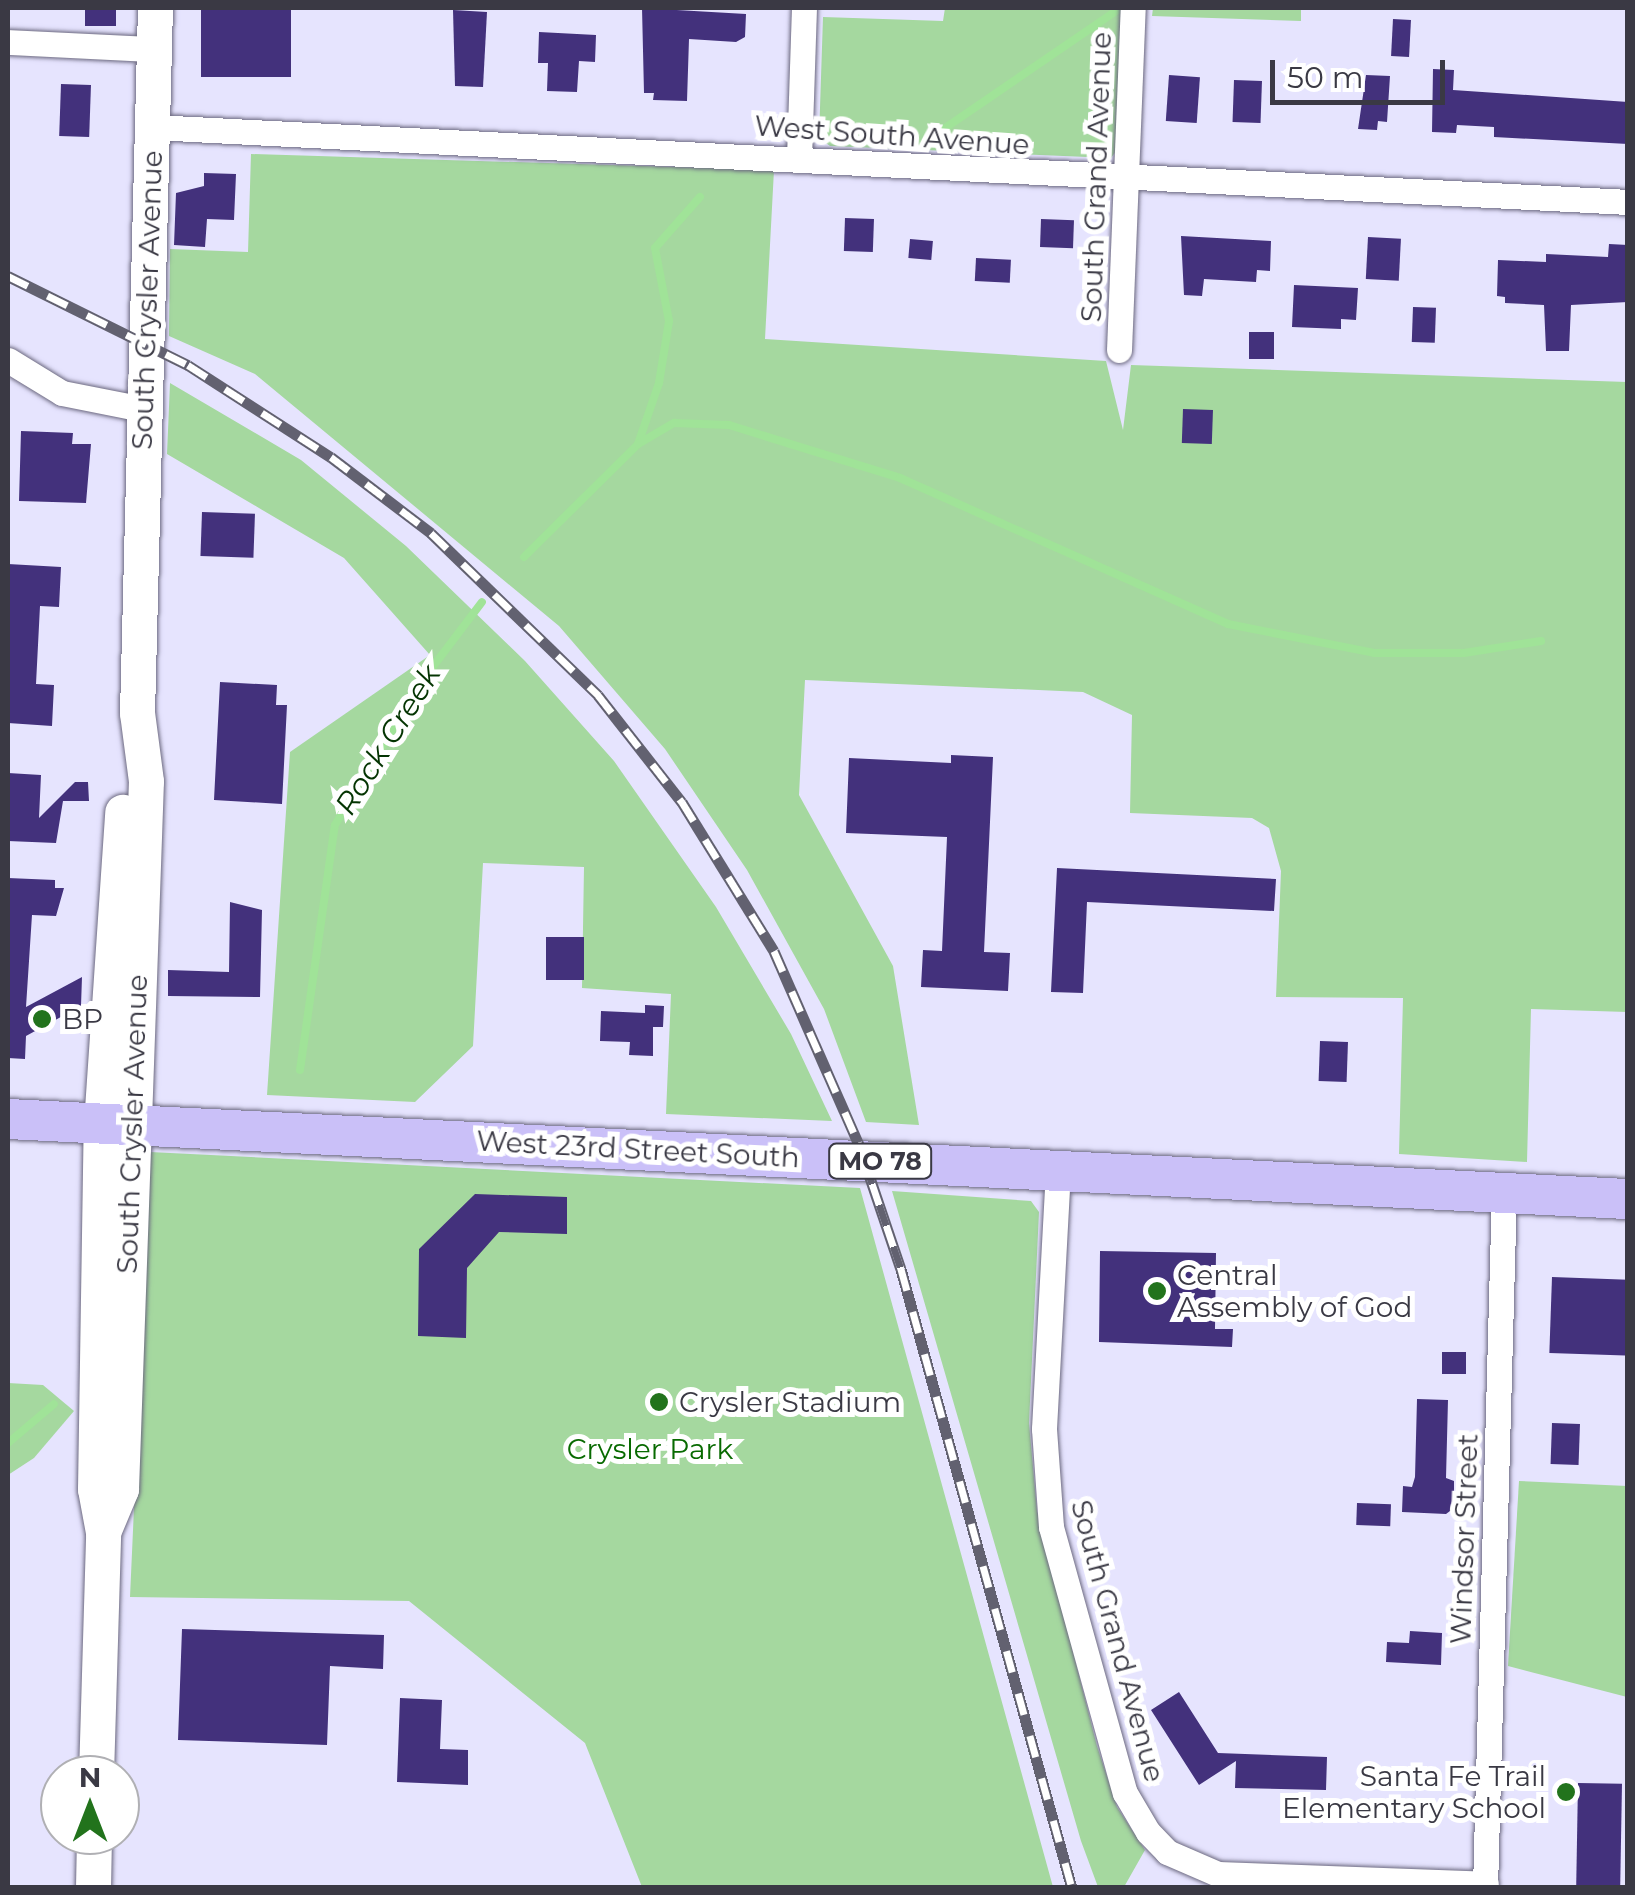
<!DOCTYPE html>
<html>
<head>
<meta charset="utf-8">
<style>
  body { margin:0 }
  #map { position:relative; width:1635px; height:1895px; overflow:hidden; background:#e6e4fe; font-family:Montserrat,sans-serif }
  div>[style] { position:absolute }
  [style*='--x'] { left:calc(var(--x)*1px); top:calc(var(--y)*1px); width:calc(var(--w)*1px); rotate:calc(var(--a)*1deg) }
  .green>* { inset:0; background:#a5d89f }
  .stream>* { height:8px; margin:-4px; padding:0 4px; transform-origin:4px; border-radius:4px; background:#a0e398 }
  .building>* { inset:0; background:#43317c; transform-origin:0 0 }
  .roads { filter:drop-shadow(0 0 2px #6c6980) drop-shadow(0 0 2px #6c6980) }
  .street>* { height:25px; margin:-12.5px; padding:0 12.5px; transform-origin:12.5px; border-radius:12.5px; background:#fff }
  .secondary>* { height:35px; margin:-17.5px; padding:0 17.5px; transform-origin:17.5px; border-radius:17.5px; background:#fff }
  .primary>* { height:40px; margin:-20px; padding:0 20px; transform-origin:20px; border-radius:20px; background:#cac0f8 }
  .rail>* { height:11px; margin-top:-5.5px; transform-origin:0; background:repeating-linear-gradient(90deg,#fff 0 22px,#626170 0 44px); box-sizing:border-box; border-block:2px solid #626170 }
  .dots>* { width:28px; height:28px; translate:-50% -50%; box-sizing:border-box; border:5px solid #fff; border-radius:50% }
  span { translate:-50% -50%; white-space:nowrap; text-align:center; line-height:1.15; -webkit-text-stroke:10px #fff; paint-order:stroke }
  .shield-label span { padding:2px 8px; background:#fff; border:2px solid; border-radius:8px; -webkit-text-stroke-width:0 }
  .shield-label { font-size:25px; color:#3a3944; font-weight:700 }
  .street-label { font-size:28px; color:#3a3944 }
  .poi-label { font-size:28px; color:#3a3944 }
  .left { translate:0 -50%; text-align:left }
  .right { translate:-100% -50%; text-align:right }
  .park-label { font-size:28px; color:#086a01 }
  .water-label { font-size:30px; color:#043402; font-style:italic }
  .frame { position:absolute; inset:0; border:10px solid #3a3944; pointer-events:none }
  .north { position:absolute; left:40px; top:1755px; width:100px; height:100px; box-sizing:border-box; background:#fff; border:2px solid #b0b0b4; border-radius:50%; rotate:0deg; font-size:28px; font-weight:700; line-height:40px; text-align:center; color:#3a3944 }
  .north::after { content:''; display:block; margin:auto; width:35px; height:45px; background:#22731c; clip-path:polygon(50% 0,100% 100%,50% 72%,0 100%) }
  .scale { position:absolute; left:1270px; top:60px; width:175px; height:45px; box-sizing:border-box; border:5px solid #3a3944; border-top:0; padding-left:12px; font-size:30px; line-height:35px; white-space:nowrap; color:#3a3944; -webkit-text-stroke:8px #fff; paint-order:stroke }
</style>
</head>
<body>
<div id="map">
  <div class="green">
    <i style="clip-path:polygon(945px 8px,1123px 8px,1119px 147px,1111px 158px,830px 146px,819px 138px,823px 17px,943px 21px)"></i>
    <i style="clip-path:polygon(1153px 8px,1301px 8px,1301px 21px,1152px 16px)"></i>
    <i style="clip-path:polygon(251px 154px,774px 170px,765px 339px,1106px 361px,1123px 430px,1131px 365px,1627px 382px,1627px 1012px,1531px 1009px,1527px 1162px,1399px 1154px,1403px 998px,1276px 997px,1281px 871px,1269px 828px,1252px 818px,1130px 813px,1132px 715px,1083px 692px,805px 680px,799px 795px,893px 966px,919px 1125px,866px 1122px,824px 1009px,747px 870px,665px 749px,559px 626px,255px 374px,169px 336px,170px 249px,248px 252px)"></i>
    <i style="clip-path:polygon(170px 383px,301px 460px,406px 546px,525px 661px,614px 761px,716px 907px,791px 1034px,832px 1121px,666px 1114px,671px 994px,582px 988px,584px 867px,483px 863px,473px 1046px,415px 1102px,267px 1095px,290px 752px,430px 655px,344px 558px,167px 454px)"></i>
    <i style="clip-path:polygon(150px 1152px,860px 1188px,1053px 1887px,642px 1887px,585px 1743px,409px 1601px,130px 1597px)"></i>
    <i style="clip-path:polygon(892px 1191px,1031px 1201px,1039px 1212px,1029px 1423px,1037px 1511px,1097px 1746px,1117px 1807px,1145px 1850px,1124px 1887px,1098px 1887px,1081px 1841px)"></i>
    <i style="clip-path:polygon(8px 1383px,43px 1385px,74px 1411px,34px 1458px,8px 1475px)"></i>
    <i style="clip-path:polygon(1519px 1481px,1627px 1486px,1627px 1697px,1508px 1666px)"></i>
  </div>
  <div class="stream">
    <i style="--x:929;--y:139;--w:232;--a:-34.4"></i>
    <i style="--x:638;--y:444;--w:65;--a:-71"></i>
    <i style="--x:659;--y:383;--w:63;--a:-80.8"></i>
    <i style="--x:669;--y:321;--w:74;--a:-100.9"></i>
    <i style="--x:655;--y:248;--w:68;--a:-48.6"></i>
    <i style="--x:524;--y:557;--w:161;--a:-44.7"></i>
    <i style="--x:638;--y:444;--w:42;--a:-30.3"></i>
    <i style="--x:674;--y:423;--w:55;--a:2.1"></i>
    <i style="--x:729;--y:425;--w:179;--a:17.2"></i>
    <i style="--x:900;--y:478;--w:359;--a:24"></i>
    <i style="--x:1228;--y:624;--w:149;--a:11.2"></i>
    <i style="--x:1374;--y:653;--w:90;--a:0"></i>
    <i style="--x:1464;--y:653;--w:78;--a:-8.9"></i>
    <i style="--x:300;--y:1070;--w:247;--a:-81.9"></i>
    <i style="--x:335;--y:825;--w:163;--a:-59"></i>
    <i style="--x:419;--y:685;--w:104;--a:-52.8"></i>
    <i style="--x:8;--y:1443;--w:60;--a:-40.3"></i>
  </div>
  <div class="building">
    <i style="left:85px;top:8px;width:31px;height:18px"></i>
    <i style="left:201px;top:8px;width:90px;height:69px"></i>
    <i style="clip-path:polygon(642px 8px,746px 14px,745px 37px,736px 42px,689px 39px,687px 101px,653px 100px,654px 93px,644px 93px)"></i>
    <i style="clip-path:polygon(453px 10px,487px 12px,483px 87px,455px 86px)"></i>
    <i style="left:1393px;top:19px;width:18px;height:37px;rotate:3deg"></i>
    <i style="clip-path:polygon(539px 32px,596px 35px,595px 62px,579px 61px,577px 92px,547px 91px,548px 63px,538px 63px)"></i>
    <i style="clip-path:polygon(1433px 69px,1454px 70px,1453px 90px,1628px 102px,1628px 144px,1494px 137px,1494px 127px,1457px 125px,1456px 133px,1432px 132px)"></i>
    <i style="left:1169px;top:75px;width:31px;height:46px;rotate:4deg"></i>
    <i style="clip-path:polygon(1366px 75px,1390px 76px,1387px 122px,1378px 121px,1377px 130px,1358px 129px)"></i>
    <i style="left:1234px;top:80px;width:28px;height:42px;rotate:2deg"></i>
    <i style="left:61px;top:84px;width:30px;height:52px;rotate:2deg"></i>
    <i style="clip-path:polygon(204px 173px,236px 174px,234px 220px,207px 219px,205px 247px,174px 245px,176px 193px,204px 186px)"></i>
    <i style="left:845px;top:218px;width:29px;height:33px;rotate:2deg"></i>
    <i style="left:1041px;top:219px;width:33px;height:28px;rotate:2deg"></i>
    <i style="clip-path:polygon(1181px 236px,1271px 241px,1270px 271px,1257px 270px,1256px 282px,1204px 279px,1202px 296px,1184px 295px)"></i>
    <i style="left:1368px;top:237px;width:33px;height:42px;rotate:3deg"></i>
    <i style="left:910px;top:239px;width:23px;height:19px;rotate:5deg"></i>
    <i style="clip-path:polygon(1609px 244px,1628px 245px,1628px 302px,1571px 305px,1569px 351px,1546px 351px,1544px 305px,1505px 303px,1505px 297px,1497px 296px,1498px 260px,1546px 262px,1546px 254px,1608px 257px)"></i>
    <i style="left:976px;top:258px;width:35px;height:23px;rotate:3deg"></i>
    <i style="clip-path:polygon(1294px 285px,1358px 288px,1356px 320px,1341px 319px,1341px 329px,1292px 327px)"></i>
    <i style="left:1413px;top:307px;width:23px;height:35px;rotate:2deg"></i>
    <i style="left:1249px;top:332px;width:25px;height:27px"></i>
    <i style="left:1183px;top:409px;width:30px;height:34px;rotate:2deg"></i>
    <i style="clip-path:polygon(21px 431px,73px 433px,72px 444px,91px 444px,86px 503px,19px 501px)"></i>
    <i style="left:202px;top:512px;width:53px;height:44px;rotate:2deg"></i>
    <i style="clip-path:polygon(8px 564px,61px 567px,59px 607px,40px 606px,36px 684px,54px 685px,52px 726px,8px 723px)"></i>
    <i style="clip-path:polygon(220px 682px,277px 685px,276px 705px,287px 705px,282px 804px,214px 800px)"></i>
    <i style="clip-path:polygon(951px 755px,993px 757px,984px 952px,1010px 953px,1008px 991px,921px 987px,923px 950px,942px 951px,947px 837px,846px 833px,849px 758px,951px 763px)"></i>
    <i style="clip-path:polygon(8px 773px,41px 775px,39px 818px,75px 782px,88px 782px,89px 801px,63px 801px,56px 843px,8px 841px)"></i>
    <i style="clip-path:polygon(1057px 868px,1276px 879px,1274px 911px,1087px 902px,1083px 993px,1051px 992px)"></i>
    <i style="clip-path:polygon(8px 878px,55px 880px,55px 888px,64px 888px,56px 916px,32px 915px,26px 1007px,82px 977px,81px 1006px,26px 1036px,25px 1059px,8px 1058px)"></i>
    <i style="clip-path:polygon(230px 902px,262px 910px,260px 997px,168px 996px,168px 970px,229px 972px)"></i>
    <i style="left:546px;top:937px;width:38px;height:43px"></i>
    <i style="clip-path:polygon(645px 1005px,664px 1006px,663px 1027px,653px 1027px,653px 1056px,629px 1055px,630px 1042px,600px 1041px,601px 1011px,645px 1013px)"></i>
    <i style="left:1320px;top:1041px;width:28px;height:40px;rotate:2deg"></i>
    <i style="clip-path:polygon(475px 1194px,567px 1197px,567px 1234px,499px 1232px,467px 1268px,466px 1338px,418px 1336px,419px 1249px)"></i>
    <i style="clip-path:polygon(1100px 1251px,1216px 1253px,1215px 1329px,1233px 1329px,1232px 1347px,1099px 1342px)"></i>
    <i style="left:1552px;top:1277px;width:76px;height:76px;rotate:2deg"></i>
    <i style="left:1442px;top:1352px;width:24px;height:22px"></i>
    <i style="clip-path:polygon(1417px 1399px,1448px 1400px,1446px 1478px,1454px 1481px,1454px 1508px,1446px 1514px,1402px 1512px,1403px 1486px,1412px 1487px,1415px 1477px)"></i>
    <i style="left:1552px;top:1423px;width:28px;height:41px;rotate:2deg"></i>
    <i style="left:1357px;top:1503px;width:34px;height:22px;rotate:2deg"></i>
    <i style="clip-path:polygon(182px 1629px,384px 1635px,383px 1669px,330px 1666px,327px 1745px,178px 1740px)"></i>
    <i style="clip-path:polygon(1410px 1631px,1442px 1633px,1441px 1665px,1386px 1662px,1387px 1642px,1409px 1643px)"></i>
    <i style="clip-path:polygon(1179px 1692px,1218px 1753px,1327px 1757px,1326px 1790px,1235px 1788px,1236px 1761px,1199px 1785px,1151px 1710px)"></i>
    <i style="clip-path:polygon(400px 1698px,442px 1700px,440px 1749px,468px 1750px,468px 1785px,397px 1782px)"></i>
    <i style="left:1578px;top:1783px;width:44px;height:105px;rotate:1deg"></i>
  </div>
  <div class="roads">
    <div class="street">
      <i style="--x:8;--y:42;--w:145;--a:2.8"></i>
      <i style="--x:153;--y:127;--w:1477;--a:2.91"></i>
      <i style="--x:799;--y:158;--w:150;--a:-88.1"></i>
      <i style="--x:1119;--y:350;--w:342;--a:-87.7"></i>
      <i style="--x:8;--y:360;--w:63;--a:31.4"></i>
      <i style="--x:62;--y:393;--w:83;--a:11.2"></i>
      <i style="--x:1058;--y:1170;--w:259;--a:93.1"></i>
      <i style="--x:1044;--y:1429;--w:98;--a:85.9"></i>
      <i style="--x:1051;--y:1527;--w:276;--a:74.5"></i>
      <i style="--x:1125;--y:1793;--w:45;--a:59.5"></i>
      <i style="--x:1148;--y:1832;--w:28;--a:46"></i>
      <i style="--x:1167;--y:1852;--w:56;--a:23.3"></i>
      <i style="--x:1218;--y:1874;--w:268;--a:2.1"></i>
      <i style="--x:1485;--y:1888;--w:696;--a:-88.44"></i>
    </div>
    <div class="secondary">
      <i style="--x:103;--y:1532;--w:47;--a:-67.3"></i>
      <i style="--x:121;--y:1489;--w:708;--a:-87.98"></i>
      <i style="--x:146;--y:781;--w:69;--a:-97.5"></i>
      <i style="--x:137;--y:713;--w:705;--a:-88.54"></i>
      <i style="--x:96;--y:1775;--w:243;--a:-88.3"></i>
      <i style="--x:103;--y:1532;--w:44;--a:-100.5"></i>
      <i style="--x:95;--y:1489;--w:365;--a:-89.1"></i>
      <i style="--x:101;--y:1124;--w:313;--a:-86.1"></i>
      <i style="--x:93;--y:1888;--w:53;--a:-88.9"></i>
    </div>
    <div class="primary">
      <i style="--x:8;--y:1119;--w:1622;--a:2.83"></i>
    </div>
  </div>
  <div class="rail">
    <i style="--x:8;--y:276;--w:201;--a:26.3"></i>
    <i style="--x:188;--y:365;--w:170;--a:32.8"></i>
    <i style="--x:331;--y:457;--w:126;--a:37.2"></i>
    <i style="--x:431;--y:533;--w:233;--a:44.1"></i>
    <i style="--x:598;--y:695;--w:136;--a:51.9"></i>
    <i style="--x:682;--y:802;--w:175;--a:58.3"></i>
    <i style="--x:774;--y:951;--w:209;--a:66.3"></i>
    <i style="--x:858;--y:1142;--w:134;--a:71.3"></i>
    <i style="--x:901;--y:1269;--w:642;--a:74.56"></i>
  </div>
  <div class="dots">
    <i style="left:42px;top:1019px;background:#22731c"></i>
    <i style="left:1157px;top:1291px;background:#22731c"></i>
    <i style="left:659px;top:1402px;background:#22731c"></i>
    <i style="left:1566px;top:1792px;background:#22731c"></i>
  </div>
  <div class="shield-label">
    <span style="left:880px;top:1161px">MO 78</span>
  </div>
  <div class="street-label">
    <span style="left:892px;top:135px;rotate:4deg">West South Avenue</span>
    <span style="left:1096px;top:177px;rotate:-88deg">South Grand Avenue</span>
    <span style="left:147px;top:300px;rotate:-88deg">South Crysler Avenue</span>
    <span style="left:132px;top:1124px;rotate:-88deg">South Crysler Avenue</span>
    <span style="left:638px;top:1149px;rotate:3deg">West 23rd Street South</span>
    <span style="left:1464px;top:1539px;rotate:-88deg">Windsor Street</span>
    <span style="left:1118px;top:1641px;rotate:75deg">South Grand Avenue</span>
  </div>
  <div class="poi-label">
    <span class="left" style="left:62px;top:1019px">BP</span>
    <span class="left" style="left:1177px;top:1291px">Central<br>Assembly of God</span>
    <span class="left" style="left:679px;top:1402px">Crysler Stadium</span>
    <span class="right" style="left:1546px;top:1792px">Santa Fe Trail<br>Elementary School</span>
  </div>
  <div class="park-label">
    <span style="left:650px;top:1449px">Crysler Park</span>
  </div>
  <div class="water-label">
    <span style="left:388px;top:740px;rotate:-58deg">Rock Creek</span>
  </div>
  <div class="frame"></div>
  <div class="north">N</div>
  <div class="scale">50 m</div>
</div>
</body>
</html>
